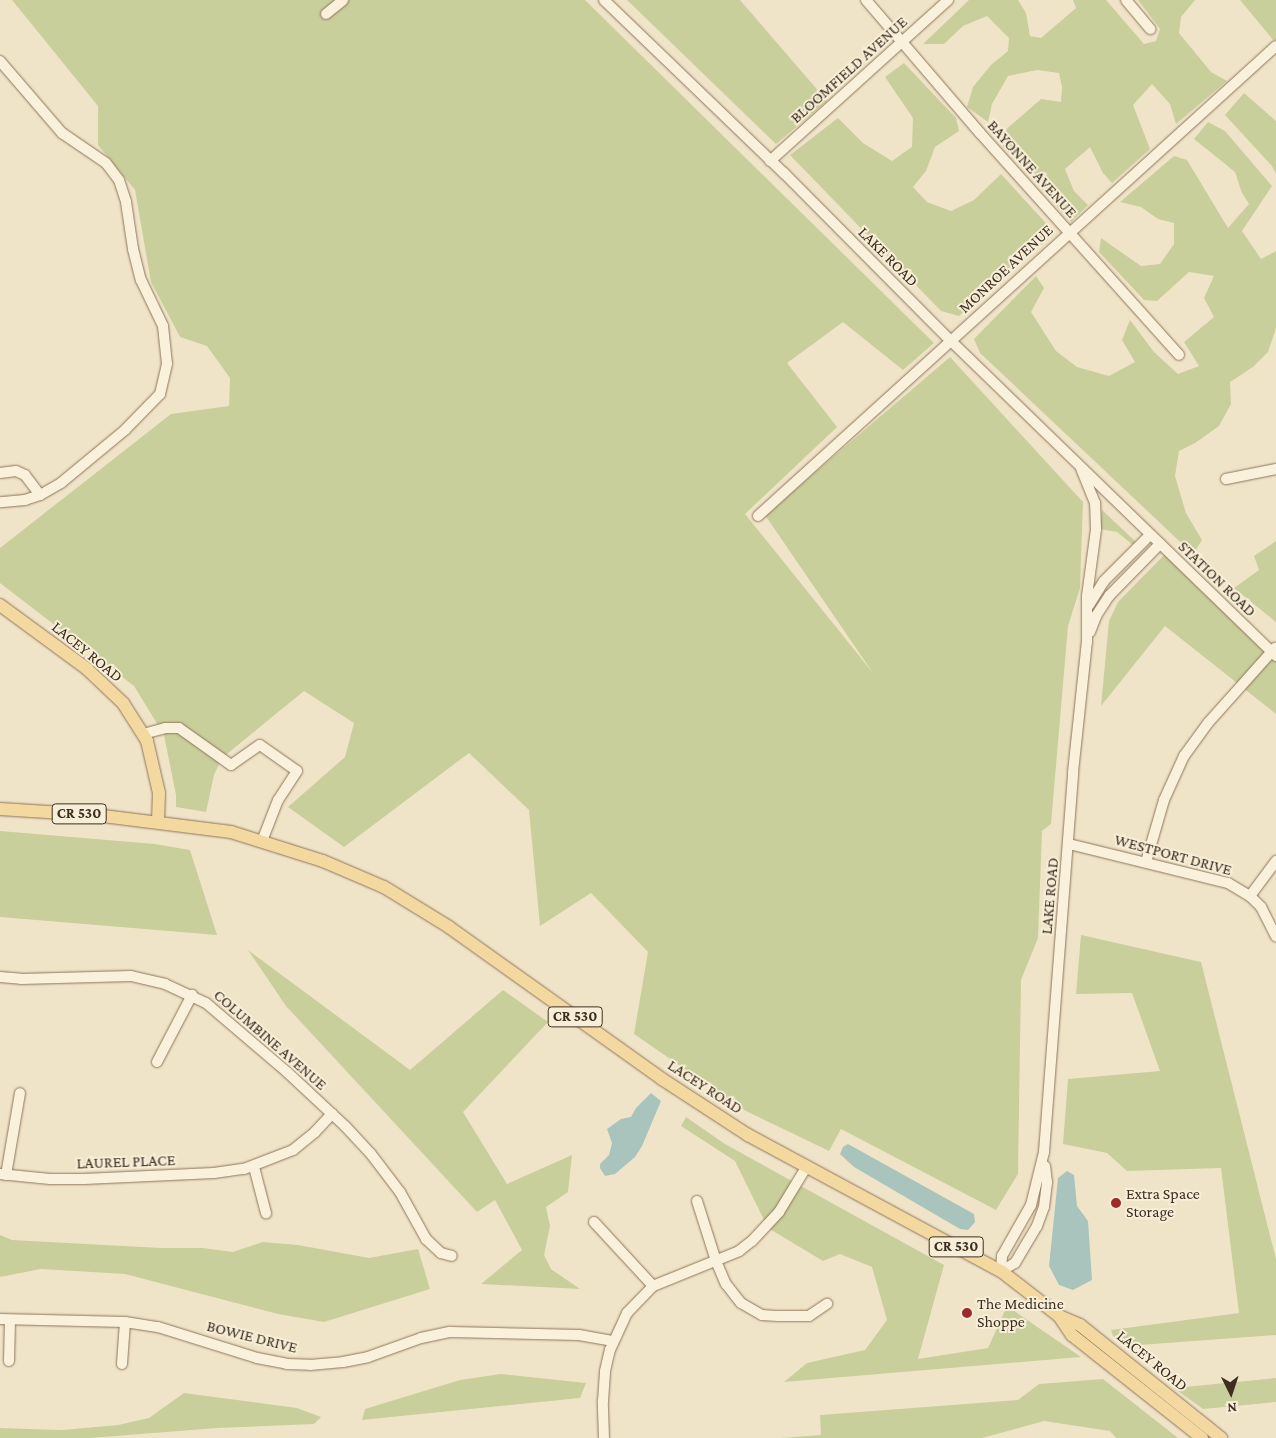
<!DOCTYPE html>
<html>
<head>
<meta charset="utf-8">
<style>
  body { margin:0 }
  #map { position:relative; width:1276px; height:1438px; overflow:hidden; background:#f0e4c8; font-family:"Crimson Pro",serif }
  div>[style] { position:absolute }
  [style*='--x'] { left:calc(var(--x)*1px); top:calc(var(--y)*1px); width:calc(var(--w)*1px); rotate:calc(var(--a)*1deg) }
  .green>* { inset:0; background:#c9cf9b }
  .water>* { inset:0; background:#a9c4bc }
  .roads { filter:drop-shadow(0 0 1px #8d765c) drop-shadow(0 0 1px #8d765c) }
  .minor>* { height:10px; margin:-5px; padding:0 5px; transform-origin:5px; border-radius:5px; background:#faf1dc }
  .major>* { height:12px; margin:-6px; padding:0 6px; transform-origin:6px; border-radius:6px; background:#f3d9a0 }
  .dots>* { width:14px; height:14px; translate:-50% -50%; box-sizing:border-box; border:2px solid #f7eed8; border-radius:50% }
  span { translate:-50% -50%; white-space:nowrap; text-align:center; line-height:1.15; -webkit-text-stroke:4px #f7eed8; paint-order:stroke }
  .shield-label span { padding:1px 4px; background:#f7eed8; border:1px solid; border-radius:4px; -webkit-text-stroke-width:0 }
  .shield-label { font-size:15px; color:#3d2e20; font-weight:700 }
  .street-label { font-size:16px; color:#3d2e20 }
  .poi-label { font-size:16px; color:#3d2e20 }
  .left { translate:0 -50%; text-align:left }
  .north { position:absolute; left:1206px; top:1368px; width:50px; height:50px; -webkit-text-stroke:4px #f7eed8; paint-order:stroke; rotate:176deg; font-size:14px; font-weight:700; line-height:20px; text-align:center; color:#3d2e20 }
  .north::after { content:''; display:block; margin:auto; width:18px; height:22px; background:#3d2e20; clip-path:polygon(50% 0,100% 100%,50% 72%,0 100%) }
</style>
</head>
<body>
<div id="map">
  <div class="green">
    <i style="clip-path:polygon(12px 0,585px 0,934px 343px,903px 370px,843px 322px,787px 363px,837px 427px,745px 514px,873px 673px,765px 515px,950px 357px,1083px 502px,1080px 588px,1068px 626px,1051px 824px,1042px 831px,1038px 938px,1021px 980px,1018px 1174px,996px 1210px,841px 1129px,829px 1151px,746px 1111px,634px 1034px,648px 952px,591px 893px,540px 926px,529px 810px,469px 753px,344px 847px,288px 807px,345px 757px,354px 723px,304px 691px,222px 758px,214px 775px,206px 812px,176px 807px,176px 795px,164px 735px,134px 686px,0 583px,0 548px,171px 414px,229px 406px,230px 378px,207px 346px,180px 337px,151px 282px,135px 190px,98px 145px,98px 106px)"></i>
    <i style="clip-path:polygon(627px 0,740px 0,827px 101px,776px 144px)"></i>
    <i style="clip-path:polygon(969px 0,1018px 0,1026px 13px,1030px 36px,1041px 38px,1076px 8px,1073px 0,1106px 0,1144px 44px,1156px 41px,1160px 29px,1138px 0,1195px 0,1181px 17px,1179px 33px,1211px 72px,1227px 81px,1176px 124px,1170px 104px,1152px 84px,1133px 105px,1150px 149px,1112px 183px,1103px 173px,1090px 147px,1065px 169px,1074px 191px,1088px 205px,1071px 222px,996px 138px,1041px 99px,1061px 102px,1062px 87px,1059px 73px,1037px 70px,1008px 76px,992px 104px,988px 122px,967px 107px,973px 87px,991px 65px,1008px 51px,1009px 38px,987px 16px,963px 26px,944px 44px,923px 44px)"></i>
    <i style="clip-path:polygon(1240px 0,1276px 0,1276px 40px,1274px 41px)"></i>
    <i style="clip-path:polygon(904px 63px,956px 118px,959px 131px,935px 147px,926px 171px,913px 187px,927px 202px,951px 211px,974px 200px,1001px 174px,1055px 233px,959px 316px,941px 311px,790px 155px,838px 118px,863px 143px,892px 161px,912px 147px,913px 118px,885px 77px)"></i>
    <i style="clip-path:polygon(1244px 93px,1276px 121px,1276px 174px,1272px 166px,1225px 115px)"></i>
    <i style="clip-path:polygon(1208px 122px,1225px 131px,1272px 186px,1242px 231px,1261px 259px,1276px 251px,1276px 328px,1268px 352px,1253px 367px,1230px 382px,1231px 404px,1219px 426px,1195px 443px,1179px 451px,1175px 476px,1186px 513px,1202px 540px,1193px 554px,980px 353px,974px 339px,1036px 276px,1044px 288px,1031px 312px,1056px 351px,1077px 367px,1109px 376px,1135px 362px,1122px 340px,1130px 320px,1154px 352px,1178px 374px,1199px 366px,1184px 342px,1214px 317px,1204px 298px,1214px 276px,1189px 272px,1157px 301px,1144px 300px,1099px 252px,1101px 238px,1141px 266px,1160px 264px,1174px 244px,1174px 223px,1158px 219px,1141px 207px,1120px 202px,1174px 156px,1187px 160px,1228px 228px,1249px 204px,1242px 193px,1235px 172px,1194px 139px)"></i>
    <i style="clip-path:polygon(1102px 510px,1135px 541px,1135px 543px,1133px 545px,1117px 532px,1100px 529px)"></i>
    <i style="clip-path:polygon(1276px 541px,1276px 622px,1234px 588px,1259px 570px,1254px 556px)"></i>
    <i style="clip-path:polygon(1168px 551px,1276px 655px,1276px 714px,1165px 626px,1101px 706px,1109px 621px,1118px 602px)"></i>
    <i style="clip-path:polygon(0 831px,155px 844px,190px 850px,217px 935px,0 917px)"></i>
    <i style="clip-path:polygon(1081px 935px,1201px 962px,1276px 1259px,1276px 1335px,1126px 1346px,1113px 1336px,1111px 1330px,1239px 1313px,1221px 1168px,1127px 1171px,1107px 1153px,1063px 1144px,1068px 1079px,1160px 1071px,1132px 993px,1076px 994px)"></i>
    <i style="clip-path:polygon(248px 950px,410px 1070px,503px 990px,548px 1022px,463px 1112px,507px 1184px,572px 1155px,568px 1192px,546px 1207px,550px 1226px,544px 1255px,551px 1269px,580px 1289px,481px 1284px,522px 1250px,495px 1200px,477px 1212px,286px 1006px)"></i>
    <i style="clip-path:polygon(686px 1117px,725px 1144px,944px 1265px,918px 1359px,988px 1348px,1007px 1306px,1081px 1357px,784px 1382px,807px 1363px,865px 1350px,887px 1320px,872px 1267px,840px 1254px,823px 1261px,768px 1228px,735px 1161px,681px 1126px)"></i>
    <i style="clip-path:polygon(0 1235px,12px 1240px,161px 1248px,203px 1248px,233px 1252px,263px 1242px,298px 1245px,369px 1258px,418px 1249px,430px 1289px,324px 1322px,278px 1314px,125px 1274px,41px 1269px,0 1277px)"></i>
    <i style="clip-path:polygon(501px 1374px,586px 1383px,580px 1398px,362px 1420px,365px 1409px,460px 1380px)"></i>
    <i style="clip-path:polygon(1276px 1378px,1276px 1402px,1203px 1409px,1174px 1388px)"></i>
    <i style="clip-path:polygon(1103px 1379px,1178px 1438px,1116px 1438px,1110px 1431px,1044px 1421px,982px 1438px,780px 1438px,821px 1435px,820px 1415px,1018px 1400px,1039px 1384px)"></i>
    <i style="clip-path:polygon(184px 1393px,297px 1408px,321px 1417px,314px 1424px,217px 1428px,90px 1438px,0 1438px,0 1428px,62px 1430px,118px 1425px,149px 1418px)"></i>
  </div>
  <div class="water">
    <i style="clip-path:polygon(651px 1093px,661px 1101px,642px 1146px,635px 1157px,615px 1174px,605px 1176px,600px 1168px,600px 1164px,609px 1155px,612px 1143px,607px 1129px,621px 1119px,631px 1117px,636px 1108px)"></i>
    <i style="clip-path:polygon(848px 1144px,974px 1214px,975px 1222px,968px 1230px,960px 1229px,854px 1167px,840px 1154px,843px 1147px)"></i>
    <i style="clip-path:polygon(1067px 1171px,1074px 1175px,1077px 1206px,1088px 1221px,1092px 1280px,1073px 1290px,1059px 1285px,1049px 1266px,1058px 1178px)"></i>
  </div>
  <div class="roads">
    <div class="minor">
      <i style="--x:604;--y:0;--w:250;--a:43.9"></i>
      <i style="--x:784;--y:173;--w:237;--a:45.2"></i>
      <i style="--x:951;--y:341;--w:453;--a:44.1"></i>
      <i style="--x:866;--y:0;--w:175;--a:49.4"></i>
      <i style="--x:980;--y:133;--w:298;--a:48.1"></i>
      <i style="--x:1126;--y:0;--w:38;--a:50"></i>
      <i style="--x:326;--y:14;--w:22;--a:-39"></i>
      <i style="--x:0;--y:61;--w:95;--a:49.3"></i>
      <i style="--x:62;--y:133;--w:53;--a:34.3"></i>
      <i style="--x:106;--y:163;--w:21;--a:53"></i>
      <i style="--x:119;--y:180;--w:23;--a:72"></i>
      <i style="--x:126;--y:202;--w:48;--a:81.5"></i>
      <i style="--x:133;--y:249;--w:32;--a:76"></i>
      <i style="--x:141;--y:280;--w:51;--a:64.4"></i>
      <i style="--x:163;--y:326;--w:38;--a:84"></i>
      <i style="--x:167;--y:364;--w:31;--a:103"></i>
      <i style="--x:160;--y:394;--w:50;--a:134.2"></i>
      <i style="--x:125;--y:430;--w:83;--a:140.4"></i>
      <i style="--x:61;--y:483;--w:24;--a:150"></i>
      <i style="--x:40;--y:495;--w:16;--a:162"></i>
      <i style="--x:25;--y:500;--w:25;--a:175"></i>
      <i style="--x:770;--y:161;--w:240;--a:-42.1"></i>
      <i style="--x:0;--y:473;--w:16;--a:-7"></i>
      <i style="--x:16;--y:471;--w:10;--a:24"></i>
      <i style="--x:25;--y:475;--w:25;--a:53"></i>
      <i style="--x:1226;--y:479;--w:51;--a:-11.3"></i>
      <i style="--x:758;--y:516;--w:699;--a:-42.22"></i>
      <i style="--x:1089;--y:605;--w:28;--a:-58"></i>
      <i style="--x:1104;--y:581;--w:65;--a:-45"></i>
      <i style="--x:1090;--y:632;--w:17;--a:-69"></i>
      <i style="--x:1096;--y:616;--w:24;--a:-57"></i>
      <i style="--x:1109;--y:596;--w:73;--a:-45.6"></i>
      <i style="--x:143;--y:734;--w:23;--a:-15"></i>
      <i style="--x:165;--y:728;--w:14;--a:0"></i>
      <i style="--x:179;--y:728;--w:64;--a:35.4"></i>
      <i style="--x:231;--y:765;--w:35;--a:-35"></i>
      <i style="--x:260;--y:745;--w:45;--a:35.1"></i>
      <i style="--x:297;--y:771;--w:35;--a:123"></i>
      <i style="--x:278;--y:800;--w:44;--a:111.3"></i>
      <i style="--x:1069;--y:844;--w:164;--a:13.8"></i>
      <i style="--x:1228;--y:883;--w:26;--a:31"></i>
      <i style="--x:1250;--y:896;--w:16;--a:45"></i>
      <i style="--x:1261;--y:907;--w:33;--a:63"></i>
      <i style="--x:1146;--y:862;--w:65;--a:-73.8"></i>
      <i style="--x:1164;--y:800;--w:48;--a:-65.6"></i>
      <i style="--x:1184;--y:756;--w:41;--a:-54"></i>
      <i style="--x:1208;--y:723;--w:101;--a:-48.2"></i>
      <i style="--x:1250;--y:896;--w:44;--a:-53.4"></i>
      <i style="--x:0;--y:977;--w:21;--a:5"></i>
      <i style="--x:21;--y:979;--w:110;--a:-1.6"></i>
      <i style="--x:131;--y:976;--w:35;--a:13"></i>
      <i style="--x:165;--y:984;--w:45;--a:24.9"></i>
      <i style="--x:206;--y:1003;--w:106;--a:40.4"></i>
      <i style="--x:287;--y:1072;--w:79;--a:43"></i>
      <i style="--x:345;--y:1126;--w:38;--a:47"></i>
      <i style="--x:371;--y:1154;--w:48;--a:52.7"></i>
      <i style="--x:400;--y:1192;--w:54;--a:61"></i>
      <i style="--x:426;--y:1239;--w:21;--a:43"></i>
      <i style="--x:441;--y:1253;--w:11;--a:15"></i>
      <i style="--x:157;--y:1062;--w:76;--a:-62.4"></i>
      <i style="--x:254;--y:1167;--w:48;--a:75.4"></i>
      <i style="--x:0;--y:1174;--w:50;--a:5.7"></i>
      <i style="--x:50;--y:1179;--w:34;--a:0"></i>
      <i style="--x:84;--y:1179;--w:130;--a:-2.6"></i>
      <i style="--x:214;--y:1173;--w:30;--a:-8"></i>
      <i style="--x:244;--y:1169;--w:53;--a:-21.2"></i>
      <i style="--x:293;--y:1150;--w:28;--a:-39"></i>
      <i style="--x:315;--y:1132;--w:25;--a:-47"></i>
      <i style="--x:6;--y:1175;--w:83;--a:-80.3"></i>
      <i style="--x:697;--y:1201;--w:63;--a:72.4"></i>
      <i style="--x:716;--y:1261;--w:25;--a:67"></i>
      <i style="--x:726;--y:1284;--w:24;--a:52"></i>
      <i style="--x:741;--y:1303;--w:24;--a:30"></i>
      <i style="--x:762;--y:1315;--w:16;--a:4"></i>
      <i style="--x:778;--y:1316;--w:31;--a:0"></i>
      <i style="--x:809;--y:1316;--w:22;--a:-34"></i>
      <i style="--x:594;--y:1222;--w:87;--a:47.3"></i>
      <i style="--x:1001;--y:1271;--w:15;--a:-86"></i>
      <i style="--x:1002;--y:1256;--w:59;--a:-60.4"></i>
      <i style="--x:1031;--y:1205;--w:55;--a:-76.2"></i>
      <i style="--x:1044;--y:1152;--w:381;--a:-85.6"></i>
      <i style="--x:1073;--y:772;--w:131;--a:-83.9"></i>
      <i style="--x:1087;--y:642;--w:46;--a:-90"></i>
      <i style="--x:1087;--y:596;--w:68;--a:-82.3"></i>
      <i style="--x:1096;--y:529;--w:26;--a:-92"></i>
      <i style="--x:1095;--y:503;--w:37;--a:-112"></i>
      <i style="--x:1001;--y:1271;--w:16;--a:-30"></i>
      <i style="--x:1015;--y:1263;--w:43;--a:-59.3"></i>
      <i style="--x:1037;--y:1226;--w:20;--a:-70"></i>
      <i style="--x:1044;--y:1207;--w:25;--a:-83"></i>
      <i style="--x:1047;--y:1182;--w:16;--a:-97"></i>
      <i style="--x:0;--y:1319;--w:125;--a:1.4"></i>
      <i style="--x:125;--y:1322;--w:33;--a:9"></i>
      <i style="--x:158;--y:1327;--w:104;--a:17.4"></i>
      <i style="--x:257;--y:1358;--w:31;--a:11"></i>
      <i style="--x:287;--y:1364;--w:23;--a:2"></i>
      <i style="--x:310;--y:1365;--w:33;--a:-5"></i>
      <i style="--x:343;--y:1362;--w:25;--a:-11"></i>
      <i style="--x:368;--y:1357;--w:56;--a:-19.7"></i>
      <i style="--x:421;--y:1338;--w:30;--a:-12"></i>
      <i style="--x:450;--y:1332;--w:129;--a:1.3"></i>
      <i style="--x:579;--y:1335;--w:35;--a:10"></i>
      <i style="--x:9;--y:1361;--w:41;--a:-88.6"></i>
      <i style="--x:122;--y:1364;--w:42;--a:-85.9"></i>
      <i style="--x:604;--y:1438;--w:37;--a:-92"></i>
      <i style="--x:603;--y:1401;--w:30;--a:-86"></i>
      <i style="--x:605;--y:1371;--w:22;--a:-77"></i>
      <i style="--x:610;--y:1350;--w:41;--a:-65.3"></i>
      <i style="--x:627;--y:1313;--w:37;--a:-46"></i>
      <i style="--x:653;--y:1286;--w:93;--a:-22.1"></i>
      <i style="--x:739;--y:1251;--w:16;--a:-38"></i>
      <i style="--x:752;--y:1241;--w:40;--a:-47"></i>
      <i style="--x:779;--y:1212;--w:54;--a:-58.7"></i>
    </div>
    <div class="major">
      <i style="--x:0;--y:605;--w:108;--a:36.3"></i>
      <i style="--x:87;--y:669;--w:50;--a:43.4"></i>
      <i style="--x:123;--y:703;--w:45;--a:57.7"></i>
      <i style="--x:147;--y:741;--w:53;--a:77"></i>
      <i style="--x:159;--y:793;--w:29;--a:92"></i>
      <i style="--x:0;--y:809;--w:95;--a:3.6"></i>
      <i style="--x:95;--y:815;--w:137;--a:7.1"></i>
      <i style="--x:231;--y:832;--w:96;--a:17.5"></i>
      <i style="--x:323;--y:861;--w:66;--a:23.1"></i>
      <i style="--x:384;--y:887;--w:76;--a:31.6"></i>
      <i style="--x:449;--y:927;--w:262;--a:35.5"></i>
      <i style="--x:662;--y:1079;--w:103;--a:33.1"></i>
      <i style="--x:748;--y:1135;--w:287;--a:28.3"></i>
      <i style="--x:1001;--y:1271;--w:73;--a:37.8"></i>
      <i style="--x:1059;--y:1316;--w:23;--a:23"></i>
      <i style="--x:1080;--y:1325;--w:181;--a:38.7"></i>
      <i style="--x:1059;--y:1316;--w:23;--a:56"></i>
      <i style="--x:1072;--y:1335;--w:166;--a:38.4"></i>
    </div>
  </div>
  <div class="dots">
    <i style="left:1116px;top:1203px;background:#9e2a2b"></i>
    <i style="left:967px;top:1313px;background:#9e2a2b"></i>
  </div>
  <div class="shield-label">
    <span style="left:79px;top:814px">CR 530</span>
    <span style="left:575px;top:1017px">CR 530</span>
    <span style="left:956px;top:1247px">CR 530</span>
  </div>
  <div class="street-label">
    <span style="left:849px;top:70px;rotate:-42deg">BLOOMFIELD AVENUE</span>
    <span style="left:1032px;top:169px;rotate:48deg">BAYONNE AVENUE</span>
    <span style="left:888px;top:257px;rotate:45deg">LAKE ROAD</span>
    <span style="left:1006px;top:269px;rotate:-43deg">MONROE AVENUE</span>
    <span style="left:1217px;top:579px;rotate:44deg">STATION ROAD</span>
    <span style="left:87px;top:652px;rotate:39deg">LACEY ROAD</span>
    <span style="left:1173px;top:855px;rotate:15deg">WESTPORT DRIVE</span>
    <span style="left:1050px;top:896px;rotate:-85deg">LAKE ROAD</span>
    <span style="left:270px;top:1040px;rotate:41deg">COLUMBINE AVENUE</span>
    <span style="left:705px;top:1087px;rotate:33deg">LACEY ROAD</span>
    <span style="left:126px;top:1162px;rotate:-2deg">LAUREL PLACE</span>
    <span style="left:252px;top:1337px;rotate:14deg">BOWIE DRIVE</span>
    <span style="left:1152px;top:1361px;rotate:39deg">LACEY ROAD</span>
  </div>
  <div class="poi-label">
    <span class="left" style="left:1126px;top:1203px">Extra Space<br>Storage</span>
    <span class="left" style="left:977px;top:1313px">The Medicine<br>Shoppe</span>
  </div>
  <div class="north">N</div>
</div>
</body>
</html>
